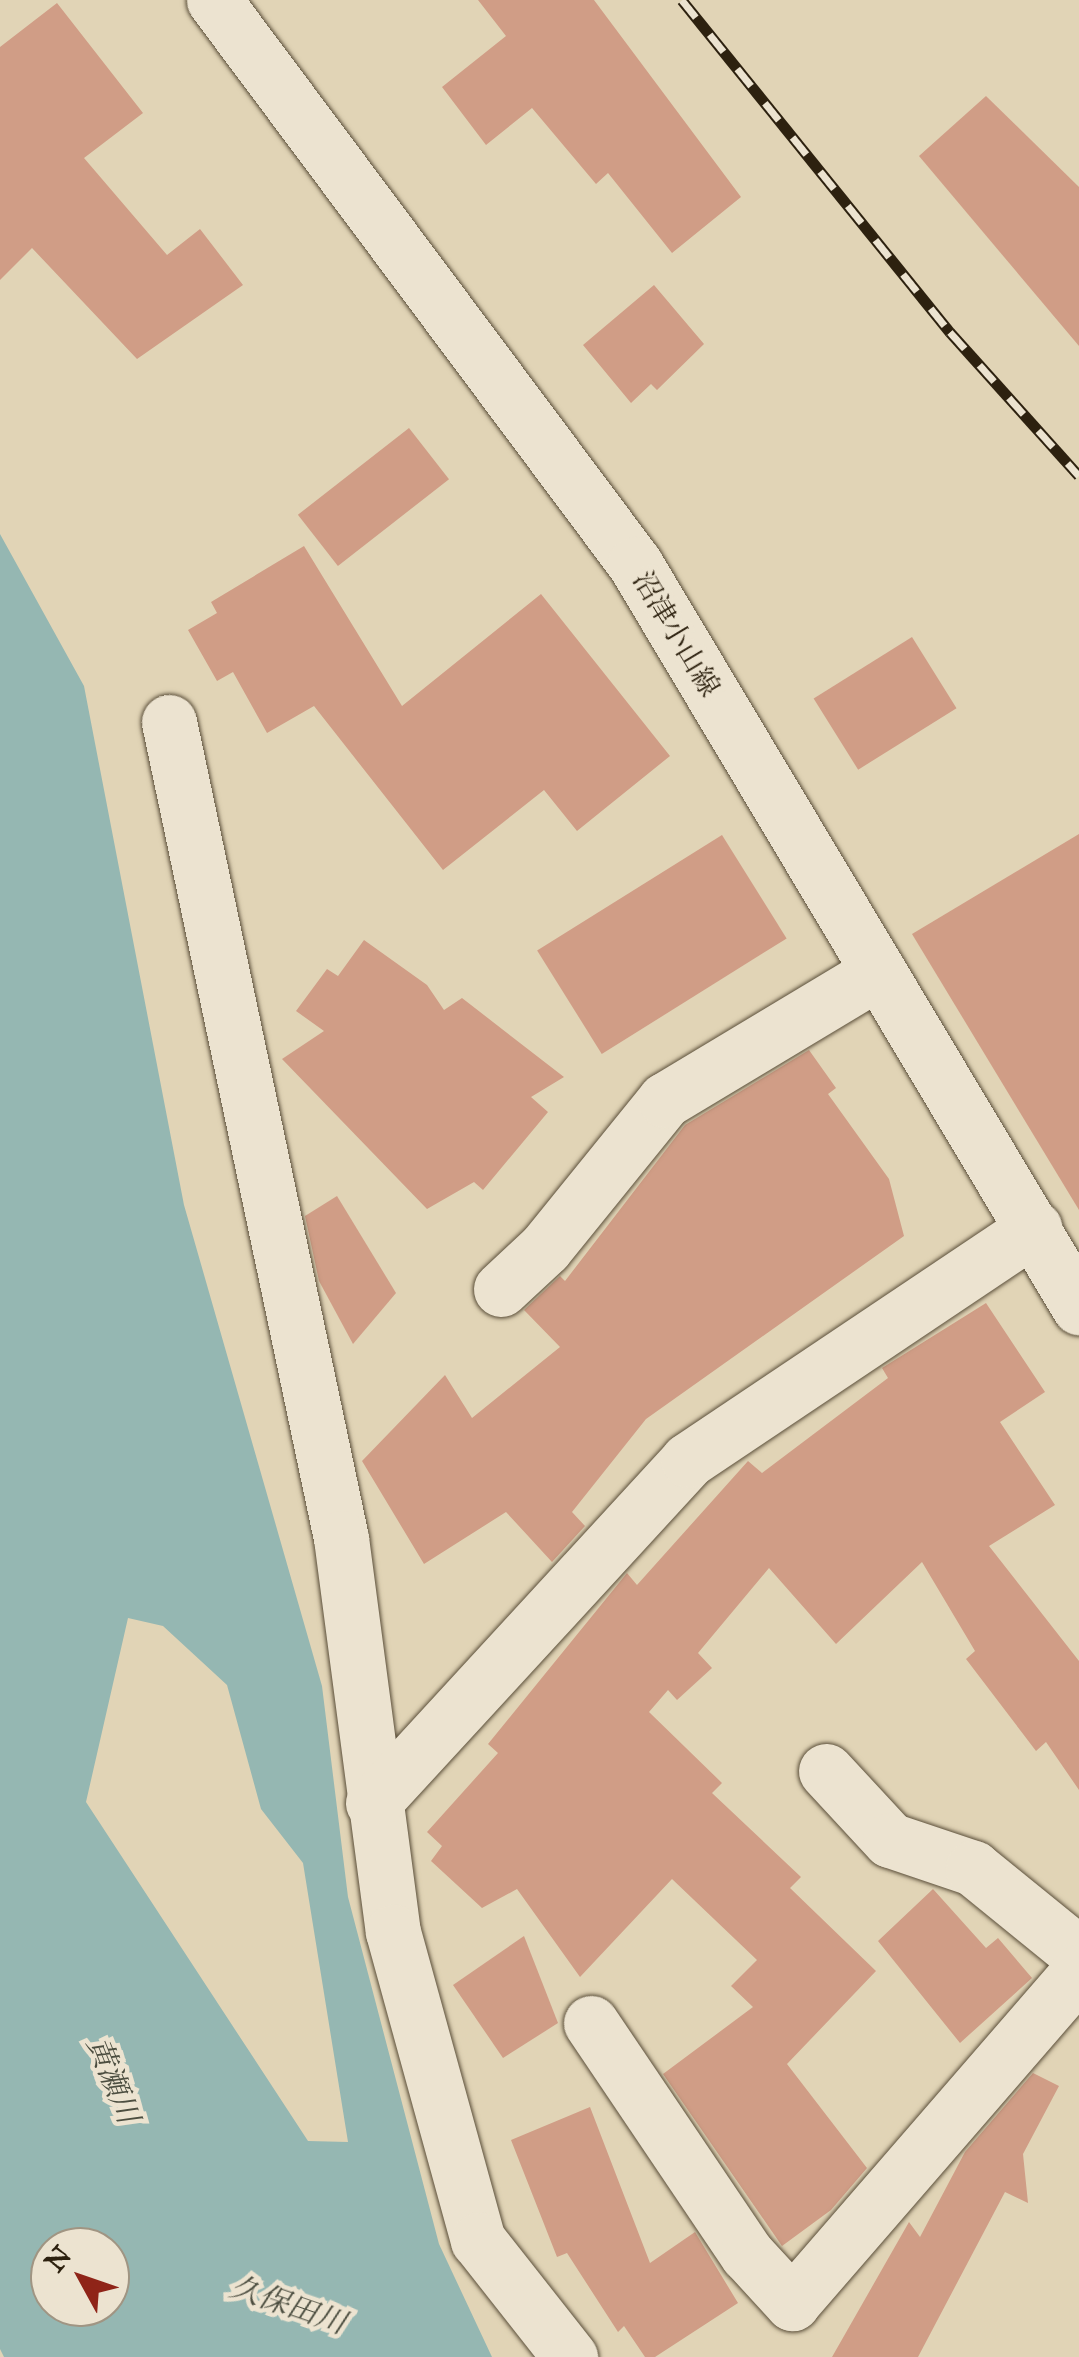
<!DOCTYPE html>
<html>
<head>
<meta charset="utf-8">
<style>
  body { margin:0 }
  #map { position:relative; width:1079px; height:2357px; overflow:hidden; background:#e1d4b6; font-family:"IM FELL Great Primer","Noto Serif JP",serif }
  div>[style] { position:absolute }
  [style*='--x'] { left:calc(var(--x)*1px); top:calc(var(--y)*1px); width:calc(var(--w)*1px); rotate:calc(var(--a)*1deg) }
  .water>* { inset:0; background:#95b7b2 }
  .building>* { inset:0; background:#d09d86; transform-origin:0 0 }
  .roads { filter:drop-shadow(0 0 2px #5a4e39) drop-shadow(0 0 2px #5a4e39) }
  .minor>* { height:55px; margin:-27.5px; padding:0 27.5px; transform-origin:27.5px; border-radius:27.5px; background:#ece3d0 }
  .secondary>* { height:55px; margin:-27.5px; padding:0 27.5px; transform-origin:27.5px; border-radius:27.5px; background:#ece3d0 }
  .rail>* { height:11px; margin-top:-5.5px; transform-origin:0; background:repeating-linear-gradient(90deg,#ece3d0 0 22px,#2d210f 0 44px); box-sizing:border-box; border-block:2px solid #2d210f }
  span { translate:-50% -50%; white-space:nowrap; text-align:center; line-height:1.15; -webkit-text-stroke:9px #ece3d0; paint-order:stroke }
  .street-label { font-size:28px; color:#2d210f }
  .water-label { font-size:30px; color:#4c4e40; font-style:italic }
  .north { position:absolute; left:30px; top:2227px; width:100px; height:100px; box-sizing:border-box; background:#ece3d0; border:2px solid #a09583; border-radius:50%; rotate:310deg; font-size:28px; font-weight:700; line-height:40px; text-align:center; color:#2d210f }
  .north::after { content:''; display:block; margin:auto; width:35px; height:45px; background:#8f2418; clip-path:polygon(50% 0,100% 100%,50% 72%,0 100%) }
</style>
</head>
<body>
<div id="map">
  <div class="water">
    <i style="clip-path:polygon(evenodd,0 534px,84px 686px,184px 1205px,322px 1686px,348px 1897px,439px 2244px,492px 2357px,4px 2357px,0 2349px,0 534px,128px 1618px,163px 1626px,227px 1685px,261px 1809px,303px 1863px,348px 2142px,308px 2141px,86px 1802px,128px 1618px,0 534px,50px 2247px,110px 2247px,110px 2307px,50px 2307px,50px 2247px)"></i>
  </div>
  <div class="building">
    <i style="clip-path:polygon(478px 0,594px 0,741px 197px,672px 253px,608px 173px,596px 184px,532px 108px,486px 145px,442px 87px,506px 36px)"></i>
    <i style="clip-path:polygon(57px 3px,143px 113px,84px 158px,167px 255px,200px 229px,243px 285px,137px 359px,32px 248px,0 280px,0 47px)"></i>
    <i style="clip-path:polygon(986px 96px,1079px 187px,1079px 346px,919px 156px)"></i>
    <i style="clip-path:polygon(654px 285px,704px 344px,657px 390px,651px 384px,631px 403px,583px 345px)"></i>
    <i style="left:409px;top:428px;width:65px;height:141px;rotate:52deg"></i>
    <i style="clip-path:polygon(304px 546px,402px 706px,541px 594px,670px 756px,577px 831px,544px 790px,443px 870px,314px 706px,267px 733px,233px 672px,217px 681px,188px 630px,217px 613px,211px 602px)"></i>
    <i style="left:912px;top:637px;width:84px;height:116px;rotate:58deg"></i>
    <i style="clip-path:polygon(1079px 834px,1079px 1210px,912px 934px)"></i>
    <i style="left:722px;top:835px;width:122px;height:218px;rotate:58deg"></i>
    <i style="clip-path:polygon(364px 940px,427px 985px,444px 1010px,462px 998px,564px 1077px,531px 1097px,548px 1112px,483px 1190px,474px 1182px,427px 1209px,282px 1059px,324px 1031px,296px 1011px,327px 969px,338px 976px)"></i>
    <i style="clip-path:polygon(809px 1050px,836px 1088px,828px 1094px,889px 1179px,904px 1236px,646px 1419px,572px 1512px,585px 1526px,552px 1562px,506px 1512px,424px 1564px,362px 1461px,445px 1375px,472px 1418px,560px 1347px,524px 1310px,560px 1276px,565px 1281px,685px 1125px)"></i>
    <i style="clip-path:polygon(337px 1196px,396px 1293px,353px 1344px,319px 1281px,305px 1216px)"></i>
    <i style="clip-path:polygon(986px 1303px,1045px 1392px,1000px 1422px,1055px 1505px,989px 1546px,1079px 1661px,1079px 1790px,1046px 1742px,1036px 1751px,966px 1659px,975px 1651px,922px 1562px,836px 1644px,769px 1568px,698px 1653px,712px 1668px,677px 1700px,668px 1690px,649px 1712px,722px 1783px,712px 1793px,801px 1877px,790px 1888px,876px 1971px,787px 2064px,867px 2168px,831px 2210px,782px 2246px,663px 2074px,753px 2007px,731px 1986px,757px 1960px,672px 1879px,580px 1977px,517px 1889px,482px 1908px,431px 1861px,442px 1846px,427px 1832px,498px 1753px,488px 1744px,627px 1573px,637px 1585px,748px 1461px,762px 1473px,888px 1378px,882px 1368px)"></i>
    <i style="clip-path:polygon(933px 1889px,986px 1948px,998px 1938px,1032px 1978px,960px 2043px,878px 1941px)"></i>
    <i style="clip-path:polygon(524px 1936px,558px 2023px,503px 2058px,453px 1985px)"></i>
    <i style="clip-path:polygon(1033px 2073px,1059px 2086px,1023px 2154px,1028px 2203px,1005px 2192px,918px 2357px,832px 2357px,909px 2222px,920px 2237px,965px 2152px)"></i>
    <i style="clip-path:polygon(590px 2107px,650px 2263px,695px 2232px,738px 2303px,655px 2357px,645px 2357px,624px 2326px,618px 2332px,567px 2253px,557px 2257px,511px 2140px)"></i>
  </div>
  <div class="roads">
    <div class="minor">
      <i style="--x:169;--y:722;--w:834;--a:78.1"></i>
      <i style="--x:341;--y:1538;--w:397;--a:82.5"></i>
      <i style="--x:393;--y:1932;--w:320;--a:74.6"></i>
      <i style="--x:478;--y:2240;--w:149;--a:51.8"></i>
      <i style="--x:501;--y:1289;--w:60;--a:-43"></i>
      <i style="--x:545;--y:1248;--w:191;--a:-51"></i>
      <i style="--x:665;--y:1100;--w:249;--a:-31"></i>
      <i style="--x:826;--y:1771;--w:94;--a:47.2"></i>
      <i style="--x:890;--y:1840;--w:88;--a:18.6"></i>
      <i style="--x:973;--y:1868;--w:136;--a:39.1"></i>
      <i style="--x:373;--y:1803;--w:466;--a:-47.4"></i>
      <i style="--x:688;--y:1460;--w:417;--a:-33.8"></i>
      <i style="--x:591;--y:2023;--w:279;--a:56"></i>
      <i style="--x:747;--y:2254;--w:67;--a:47.4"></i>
      <i style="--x:792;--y:2303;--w:438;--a:-49.1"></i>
    </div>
    <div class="secondary">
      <i style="--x:214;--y:0;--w:704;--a:53.26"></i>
      <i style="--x:635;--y:564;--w:866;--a:59.14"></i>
    </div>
  </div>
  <div class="rail">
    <i style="--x:682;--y:0;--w:427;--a:51.1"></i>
    <i style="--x:950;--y:332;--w:193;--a:48.1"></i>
  </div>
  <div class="street-label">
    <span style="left:676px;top:634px;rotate:59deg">沼津小山線</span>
  </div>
  <div class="water-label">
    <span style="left:113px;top:2080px;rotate:68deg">黄瀬川</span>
    <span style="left:288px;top:2305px;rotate:19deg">久保田川</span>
  </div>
  <div class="north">N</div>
</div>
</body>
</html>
